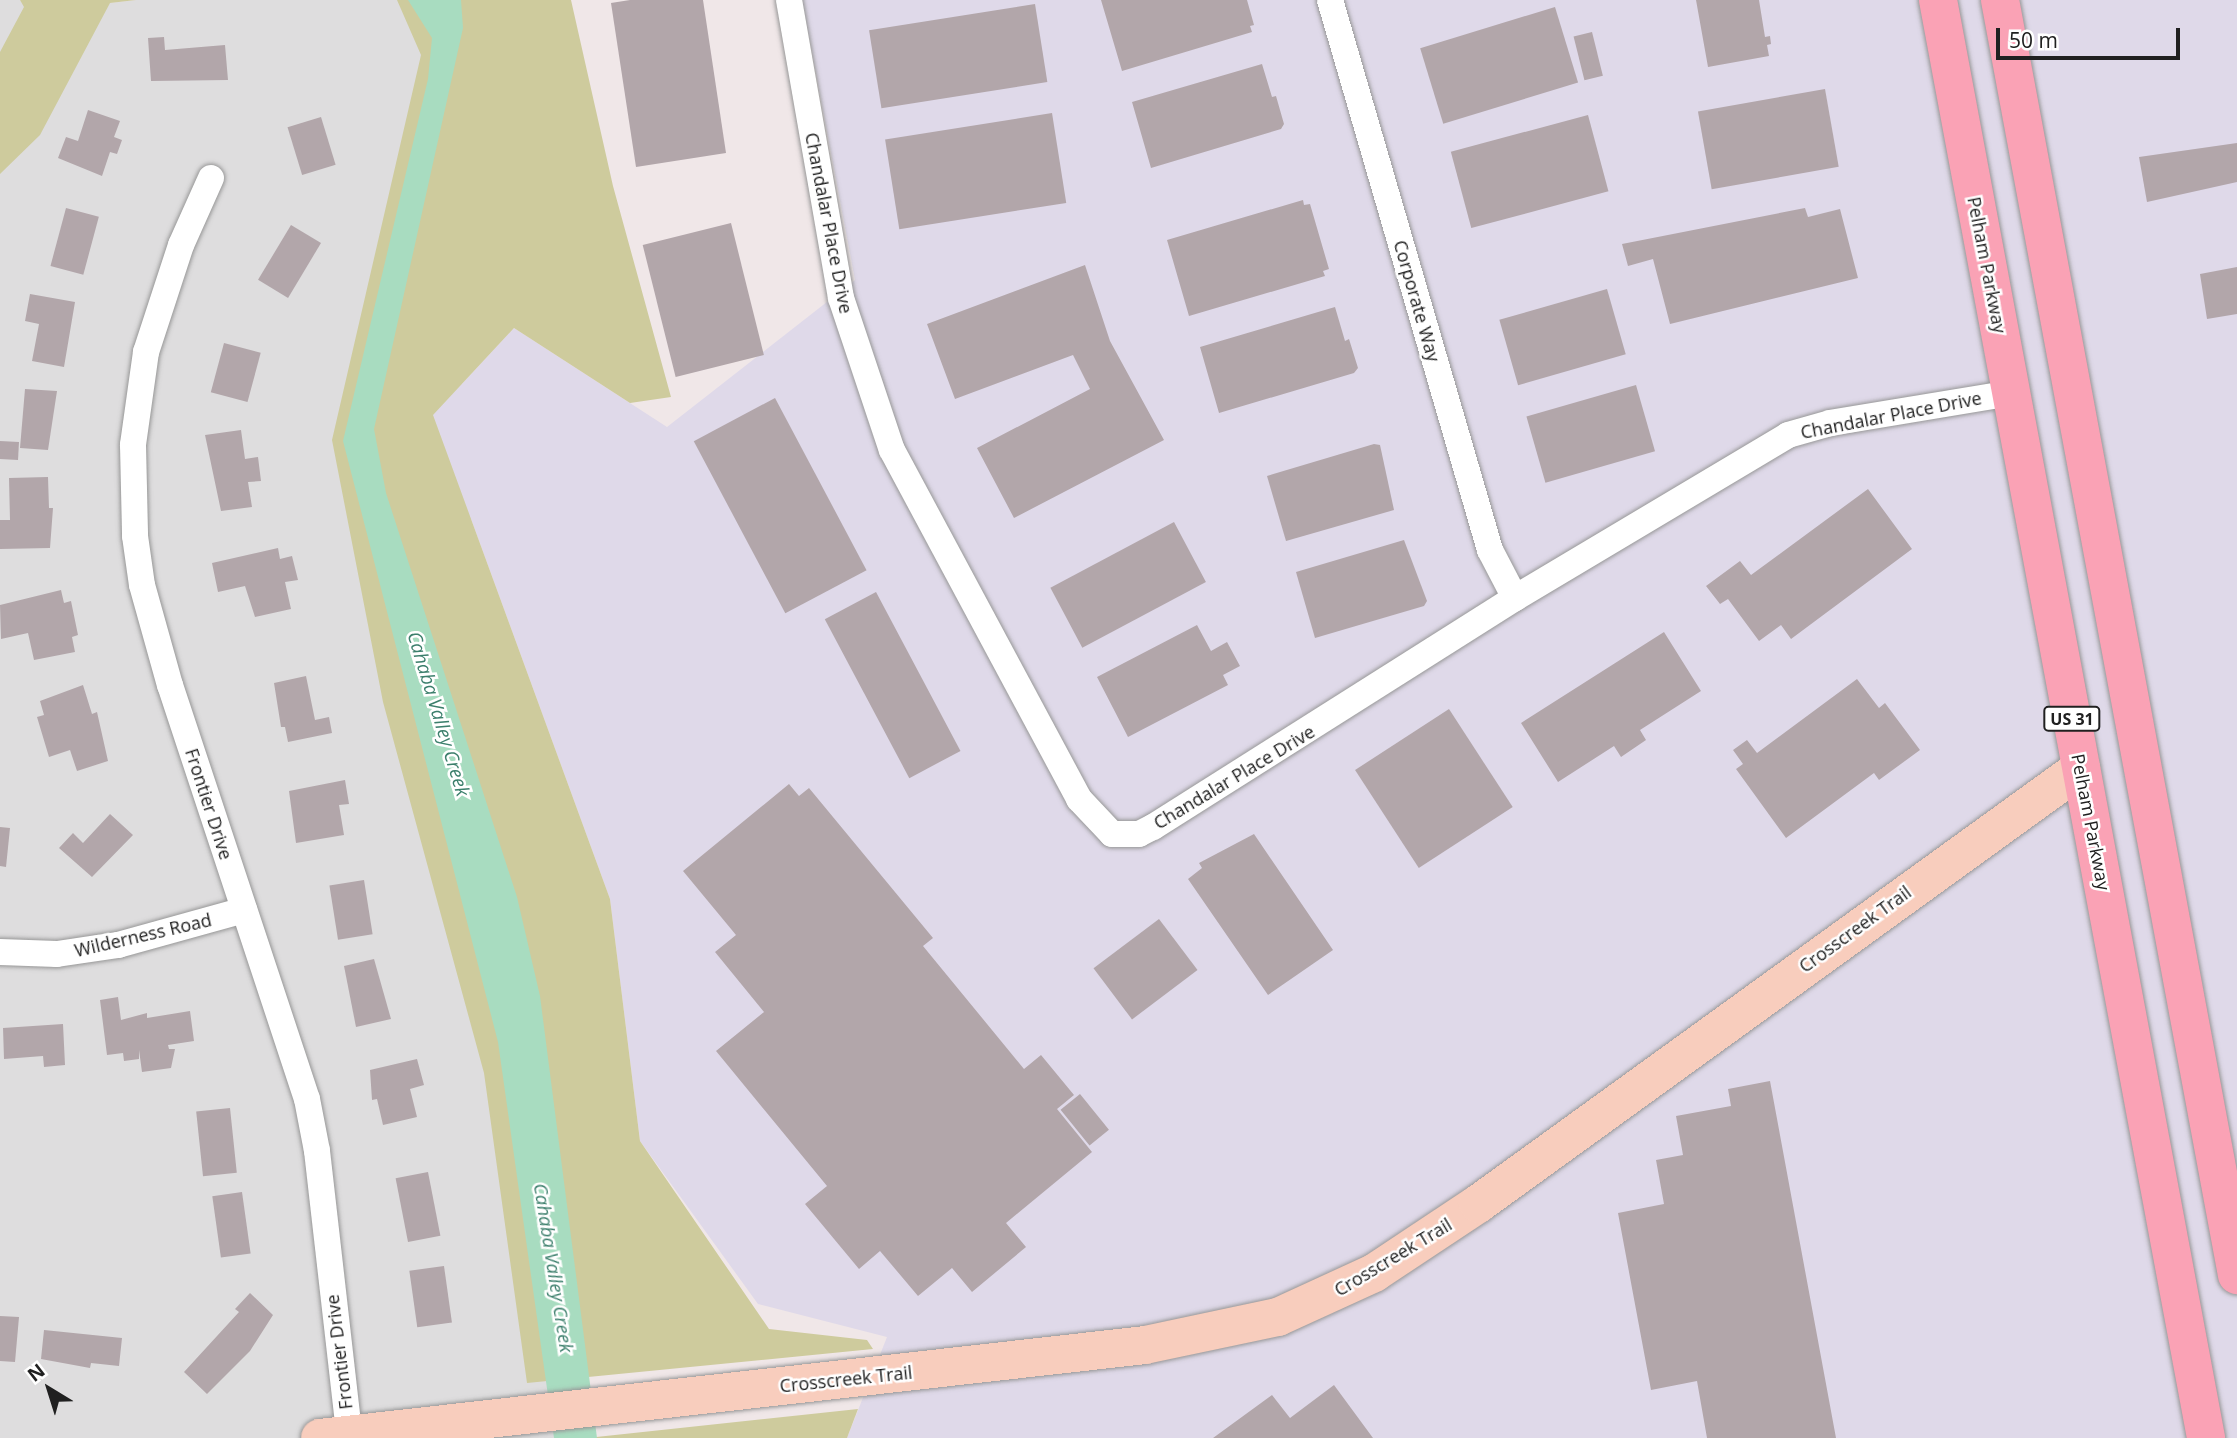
<!DOCTYPE html>
<html>
<head>
<meta charset="utf-8">
<style>
  body { margin:0 }
  #map { position:relative; width:2237px; height:1438px; overflow:hidden; background:#f0e7e8; font-family:"Open Sans",sans-serif }
  div>[style] { position:absolute }
  [style*='--x'] { left:calc(var(--x)*1px); top:calc(var(--y)*1px); width:calc(var(--w)*1px); rotate:calc(var(--a)*1deg) }
  .residential>* { inset:0; background:#deddde }
  .industrial>* { inset:0; background:#dfd9e9 }
  .forest>* { inset:0; background:#cecb9d }
  .water>* { inset:0; background:#a8dcc0 }
  .building>* { inset:0; background:#b2a6aa; transform-origin:0 0 }
  .roads { filter:drop-shadow(0 0 2px #979797) drop-shadow(0 0 2px #979797) }
  .street>* { height:26px; margin:-13px; padding:0 13px; transform-origin:13px; border-radius:13px; background:#fff }
  .secondary>* { height:38px; margin:-19px; padding:0 19px; transform-origin:19px; border-radius:19px; background:#f8cdbd }
  .primary>* { height:38px; margin:-19px; padding:0 19px; transform-origin:19px; border-radius:19px; background:#faa2b5 }
  span { translate:-50% -50%; white-space:nowrap; text-align:center; line-height:1.15; -webkit-text-stroke:5px #fff; paint-order:stroke }
  .shield-label span { padding:2px 5px; background:#fff; border:2px solid; border-radius:5px; -webkit-text-stroke-width:0 }
  .shield-label { font-size:16px; color:#202020; font-weight:700 }
  .street-label { font-size:18px; color:#202020 }
  .water-label { font-size:19px; color:#3c7f6c; font-style:italic }
  .north { position:absolute; left:14px; top:1354px; width:70px; height:70px; -webkit-text-stroke:5px #fff; paint-order:stroke; rotate:322deg; font-size:19px; font-weight:700; line-height:28px; text-align:center; color:#202020 }
  .north::after { content:''; display:block; margin:auto; width:24px; height:32px; background:#202020; clip-path:polygon(50% 0,100% 100%,50% 72%,0 100%) }
  .scale { position:absolute; left:1996px; top:28px; width:184px; height:32px; box-sizing:border-box; border:4px solid #202020; border-top:0; padding-left:9px; font-size:21px; line-height:24px; white-space:nowrap; color:#202020; -webkit-text-stroke:5px #fff; paint-order:stroke }
</style>
</head>
<body>
<div id="map">
  <div class="residential">
    <i style="clip-path:polygon(0 0,20px 0,29px 12px,136px 0,402px 0,440px 60px,499px 931px,566px 1438px,0 1438px)"></i>
  </div>
  <div class="industrial">
    <i style="clip-path:polygon(802px 0,2237px 0,2237px 1438px,847px 1438px,887px 1337px,758px 1304px,640px 1141px,610px 899px,433px 415px,514px 328px,667px 427px,855px 280px)"></i>
  </div>
  <div class="forest">
    <i style="clip-path:polygon(20px 0,136px 0,110px 3px,40px 135px,0 174px,0 52px,24px 7px)"></i>
    <i style="clip-path:polygon(397px 0,571px 0,613px 186px,671px 397px,630px 403px,514px 328px,433px 415px,610px 899px,640px 1141px,769px 1329px,867px 1340px,873px 1349px,527px 1383px,484px 1073px,383px 702px,332px 440px,421px 55px)"></i>
    <i style="clip-path:polygon(858px 1409px,847px 1438px,587px 1438px)"></i>
  </div>
  <div class="water">
    <i style="clip-path:polygon(408px 0,461px 0,463px 28px,374px 429px,386px 493px,517px 897px,540px 996px,597px 1438px,554px 1438px,498px 1042px,343px 441px,428px 79px,432px 38px)"></i>
  </div>
  <div class="building">
    <i style="clip-path:polygon(630px 0,703px 0,726px 153px,636px 167px,611px 3px)"></i>
    <i style="clip-path:polygon(1101px 0,1247px 0,1254px 25px,1250px 26px,1252px 32px,1122px 71px)"></i>
    <i style="clip-path:polygon(1696px 0,1759px 0,1765px 37px,1770px 36px,1771px 44px,1767px 45px,1769px 56px,1708px 67px)"></i>
    <i style="left:1035px;top:4px;width:79px;height:168px;rotate:81deg"></i>
    <i style="left:1555px;top:7px;width:79px;height:141px;rotate:73deg"></i>
    <i style="left:1592px;top:32px;width:45px;height:19px;rotate:76deg"></i>
    <i style="clip-path:polygon(164px 37px,165px 50px,225px 45px,228px 80px,151px 81px,148px 38px)"></i>
    <i style="clip-path:polygon(1262px 64px,1272px 97px,1276px 96px,1284px 124px,1281px 129px,1151px 168px,1132px 102px)"></i>
    <i style="left:1825px;top:89px;width:79px;height:129px;rotate:80deg"></i>
    <i style="clip-path:polygon(88px 110px,120px 121px,114px 137px,122px 140px,117px 154px,110px 152px,102px 176px,58px 158px,66px 137px,78px 141px)"></i>
    <i style="left:1052px;top:113px;width:91px;height:169px;rotate:81deg"></i>
    <i style="left:1588px;top:115px;width:79px;height:142px;rotate:75deg"></i>
    <i style="left:321px;top:117px;width:50px;height:35px;rotate:73deg"></i>
    <i style="clip-path:polygon(2237px 143px,2237px 182px,2147px 202px,2139px 157px)"></i>
    <i style="clip-path:polygon(1303px 200px,1304px 205px,1310px 204px,1329px 269px,1323px 271px,1325px 276px,1189px 316px,1167px 240px)"></i>
    <i style="left:66px;top:208px;width:34px;height:60px;rotate:15deg"></i>
    <i style="clip-path:polygon(1805px 208px,1808px 217px,1840px 209px,1858px 278px,1670px 324px,1653px 259px,1628px 266px,1622px 244px)"></i>
    <i style="left:731px;top:223px;width:136px;height:91px;rotate:76deg"></i>
    <i style="left:291px;top:225px;width:35px;height:64px;rotate:31deg"></i>
    <i style="clip-path:polygon(1085px 265px,1110px 341px,1164px 440px,1014px 518px,977px 448px,1090px 389px,1073px 355px,955px 399px,927px 324px)"></i>
    <i style="clip-path:polygon(2237px 267px,2237px 314px,2207px 319px,2200px 274px)"></i>
    <i style="left:1607px;top:289px;width:68px;height:112px;rotate:74deg"></i>
    <i style="clip-path:polygon(30px 294px,75px 302px,64px 367px,32px 361px,39px 324px,25px 321px)"></i>
    <i style="clip-path:polygon(1335px 307px,1345px 341px,1349px 339px,1358px 368px,1354px 373px,1219px 413px,1200px 347px)"></i>
    <i style="left:224px;top:343px;width:38px;height:51px;rotate:15deg"></i>
    <i style="left:1636px;top:385px;width:69px;height:114px;rotate:74deg"></i>
    <i style="clip-path:polygon(25px 389px,57px 391px,48px 450px,20px 448px)"></i>
    <i style="left:775px;top:398px;width:195px;height:92px;rotate:62deg"></i>
    <i style="clip-path:polygon(241px 430px,245px 459px,258px 457px,261px 481px,248px 482px,252px 507px,221px 511px,205px 435px)"></i>
    <i style="left:0;top:441px;width:19px;height:18px;rotate:3deg"></i>
    <i style="clip-path:polygon(1374px 444px,1380px 445px,1394px 510px,1286px 541px,1267px 476px)"></i>
    <i style="clip-path:polygon(48px 477px,49px 508px,53px 508px,50px 548px,0 549px,0 520px,10px 520px,9px 478px)"></i>
    <i style="clip-path:polygon(1868px 489px,1912px 549px,1791px 639px,1781px 625px,1759px 641px,1728px 599px,1720px 604px,1706px 586px,1740px 561px,1751px 575px)"></i>
    <i style="left:1174px;top:522px;width:68px;height:140px;rotate:62deg"></i>
    <i style="clip-path:polygon(1404px 540px,1427px 601px,1424px 606px,1315px 638px,1296px 572px)"></i>
    <i style="clip-path:polygon(278px 548px,280px 559px,292px 556px,298px 580px,285px 582px,291px 609px,255px 617px,245px 586px,218px 592px,212px 563px)"></i>
    <i style="clip-path:polygon(61px 590px,64px 603px,71px 601px,78px 635px,72px 637px,75px 652px,34px 660px,28px 633px,1px 639px,0 605px)"></i>
    <i style="left:876px;top:592px;width:180px;height:58px;rotate:62deg"></i>
    <i style="clip-path:polygon(1197px 625px,1211px 651px,1227px 642px,1240px 666px,1223px 675px,1228px 685px,1128px 737px,1097px 677px)"></i>
    <i style="clip-path:polygon(1664px 632px,1701px 691px,1640px 730px,1646px 740px,1621px 757px,1614px 746px,1558px 782px,1521px 723px)"></i>
    <i style="clip-path:polygon(306px 676px,315px 720px,329px 717px,332px 733px,288px 742px,285px 727px,281px 727px,274px 683px)"></i>
    <i style="clip-path:polygon(1857px 679px,1879px 708px,1885px 703px,1920px 750px,1879px 780px,1874px 773px,1786px 838px,1736px 769px,1743px 764px,1733px 750px,1747px 740px,1757px 753px)"></i>
    <i style="clip-path:polygon(83px 685px,92px 714px,97px 712px,108px 761px,77px 771px,70px 750px,49px 757px,37px 717px,44px 715px,40px 701px)"></i>
    <i style="left:1449px;top:709px;width:117px;height:112px;rotate:57deg"></i>
    <i style="clip-path:polygon(345px 780px,349px 804px,339px 805px,344px 835px,296px 843px,289px 791px)"></i>
    <i style="clip-path:polygon(789px 784px,799px 796px,809px 788px,933px 938px,923px 946px,1024px 1069px,1041px 1055px,1074px 1095px,1057px 1109px,1092px 1152px,1006px 1223px,1026px 1247px,972px 1292px,952px 1268px,918px 1296px,880px 1251px,859px 1269px,805px 1204px,827px 1186px,716px 1051px,764px 1012px,715px 952px,736px 935px,683px 871px)"></i>
    <i style="clip-path:polygon(110px 814px,133px 835px,92px 877px,59px 848px,73px 833px,83px 843px)"></i>
    <i style="clip-path:polygon(0 827px,10px 828px,6px 867px,0 866px)"></i>
    <i style="clip-path:polygon(1254px 834px,1333px 950px,1268px 995px,1188px 879px,1202px 868px,1199px 863px)"></i>
    <i style="left:364px;top:880px;width:55px;height:35px;rotate:81deg"></i>
    <i style="left:1159px;top:919px;width:64px;height:82px;rotate:53deg"></i>
    <i style="clip-path:polygon(374px 959px,391px 1019px,356px 1027px,344px 966px)"></i>
    <i style="clip-path:polygon(118px 997px,121px 1020px,147px 1013px,147px 1018px,190px 1011px,194px 1041px,168px 1045px,169px 1049px,175px 1049px,171px 1068px,142px 1072px,139px 1050px,139px 1059px,124px 1061px,123px 1053px,107px 1055px,100px 1000px)"></i>
    <i style="clip-path:polygon(63px 1024px,65px 1065px,44px 1067px,43px 1056px,4px 1059px,3px 1028px)"></i>
    <i style="clip-path:polygon(417px 1059px,424px 1085px,410px 1089px,417px 1117px,383px 1125px,377px 1099px,372px 1100px,370px 1070px)"></i>
    <i style="clip-path:polygon(1770px 1081px,1836px 1438px,1707px 1438px,1697px 1381px,1651px 1390px,1618px 1213px,1664px 1204px,1656px 1160px,1683px 1155px,1676px 1116px,1731px 1106px,1728px 1089px)"></i>
    <i style="left:1080px;top:1094px;width:46px;height:25px;rotate:51deg"></i>
    <i style="left:230px;top:1108px;width:65px;height:34px;rotate:84deg"></i>
    <i style="left:428px;top:1172px;width:65px;height:33px;rotate:79deg"></i>
    <i style="left:242px;top:1192px;width:62px;height:30px;rotate:82deg"></i>
    <i style="left:444px;top:1266px;width:57px;height:35px;rotate:82deg"></i>
    <i style="clip-path:polygon(250px 1293px,273px 1315px,250px 1351px,207px 1394px,184px 1372px,239px 1312px,235px 1309px)"></i>
    <i style="clip-path:polygon(0 1316px,19px 1317px,15px 1362px,0 1361px)"></i>
    <i style="clip-path:polygon(44px 1330px,122px 1338px,119px 1366px,91px 1363px,90px 1368px,41px 1359px)"></i>
    <i style="clip-path:polygon(1334px 1385px,1373px 1438px,1213px 1438px,1272px 1395px,1290px 1418px)"></i>
  </div>
  <div class="roads">
    <div class="street">
      <i style="--x:789;--y:0;--w:303;--a:80.1"></i>
      <i style="--x:841;--y:298;--w:160;--a:71.5"></i>
      <i style="--x:892;--y:450;--w:396;--a:61.8"></i>
      <i style="--x:1079;--y:799;--w:48;--a:46.7"></i>
      <i style="--x:1112;--y:834;--w:27;--a:0"></i>
      <i style="--x:1139;--y:834;--w:16;--a:-27"></i>
      <i style="--x:1153;--y:827;--w:428;--a:-32.3"></i>
      <i style="--x:1515;--y:598;--w:318;--a:-30.8"></i>
      <i style="--x:1788;--y:435;--w:44;--a:-15.9"></i>
      <i style="--x:1830;--y:423;--w:183;--a:-9.4"></i>
      <i style="--x:1330;--y:0;--w:573;--a:73.78"></i>
      <i style="--x:1490;--y:550;--w:54;--a:62.5"></i>
      <i style="--x:211;--y:178;--w:73;--a:114.1"></i>
      <i style="--x:181;--y:245;--w:113;--a:108.1"></i>
      <i style="--x:146;--y:352;--w:94;--a:98"></i>
      <i style="--x:133;--y:445;--w:91;--a:88.7"></i>
      <i style="--x:135;--y:536;--w:49;--a:81.9"></i>
      <i style="--x:142;--y:585;--w:104;--a:74.4"></i>
      <i style="--x:170;--y:685;--w:436;--a:71.7"></i>
      <i style="--x:307;--y:1099;--w:53;--a:79.1"></i>
      <i style="--x:317;--y:1151;--w:285;--a:83.5"></i>
      <i style="--x:0;--y:952;--w:57;--a:2"></i>
      <i style="--x:57;--y:954;--w:62;--a:-8.4"></i>
      <i style="--x:118;--y:945;--w:131;--a:-15.5"></i>
    </div>
    <div class="secondary">
      <i style="--x:320;--y:1438;--w:830;--a:-6.43"></i>
      <i style="--x:1145;--y:1345;--w:136;--a:-11.9"></i>
      <i style="--x:1278;--y:1317;--w:106;--a:-24.6"></i>
      <i style="--x:1374;--y:1273;--w:125;--a:-33.6"></i>
      <i style="--x:1478;--y:1204;--w:744;--a:-35.87"></i>
    </div>
    <div class="primary">
      <i style="--x:1938;--y:0;--w:1463;--a:79.44"></i>
      <i style="--x:2000;--y:0;--w:1297;--a:79.47"></i>
    </div>
  </div>
  <div class="shield-label">
    <span style="left:2072px;top:719px">US 31</span>
  </div>
  <div class="street-label">
    <span style="left:829px;top:223px;rotate:79deg">Chandalar Place Drive</span>
    <span style="left:1987px;top:265px;rotate:79deg">Pelham Parkway</span>
    <span style="left:1417px;top:301px;rotate:74deg">Corporate Way</span>
    <span style="left:1891px;top:415px;rotate:-11deg">Chandalar Place Drive</span>
    <span style="left:1234px;top:777px;rotate:-31deg">Chandalar Place Drive</span>
    <span style="left:209px;top:804px;rotate:72deg">Frontier Drive</span>
    <span style="left:2091px;top:822px;rotate:79deg">Pelham Parkway</span>
    <span style="left:1855px;top:929px;rotate:-36deg">Crosscreek Trail</span>
    <span style="left:143px;top:935px;rotate:-13deg">Wilderness Road</span>
    <span style="left:1393px;top:1257px;rotate:-31deg">Crosscreek Trail</span>
    <span style="left:339px;top:1352px;rotate:-97deg">Frontier Drive</span>
    <span style="left:846px;top:1379px;rotate:-6deg">Crosscreek Trail</span>
  </div>
  <div class="water-label">
    <span style="left:438px;top:714px;rotate:73deg">Cahaba Valley Creek</span>
    <span style="left:553px;top:1268px;rotate:81deg">Cahaba Valley Creek</span>
  </div>
  <div class="north">N</div>
  <div class="scale">50 m</div>
</div>
</body>
</html>
